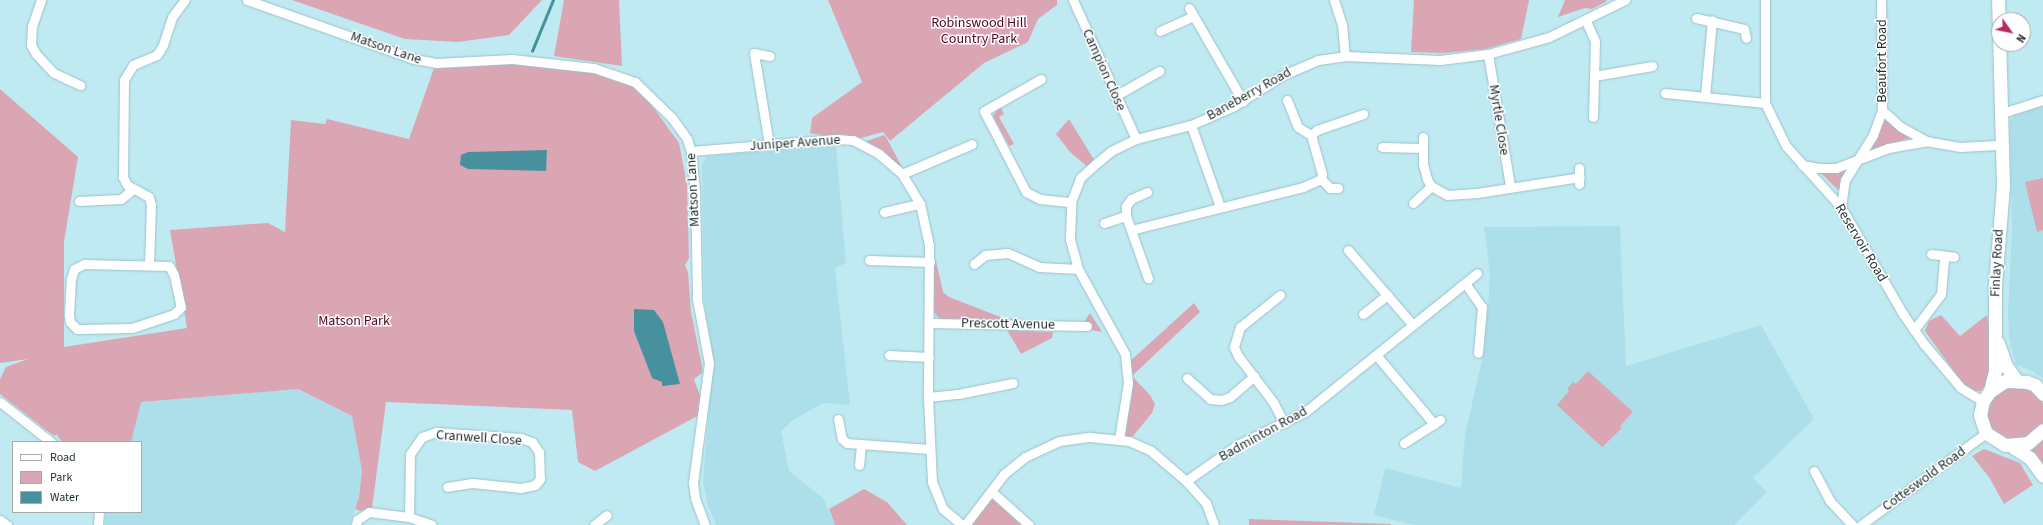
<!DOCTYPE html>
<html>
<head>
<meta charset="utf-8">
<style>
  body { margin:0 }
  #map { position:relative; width:2043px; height:525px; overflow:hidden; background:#c0eaf2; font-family:"Source Sans 3",sans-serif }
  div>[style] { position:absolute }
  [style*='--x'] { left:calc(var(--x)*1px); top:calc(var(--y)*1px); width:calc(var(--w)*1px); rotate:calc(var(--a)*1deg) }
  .built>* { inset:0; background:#addfea }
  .green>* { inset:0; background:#daa6b3 }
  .water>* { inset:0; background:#47919f }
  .stream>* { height:2.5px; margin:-1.25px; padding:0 1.25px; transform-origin:1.25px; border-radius:1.25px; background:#47919f }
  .roads { filter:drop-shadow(0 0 1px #99c2ca) drop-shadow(0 0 1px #99c2ca) }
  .minor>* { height:9px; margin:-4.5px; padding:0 4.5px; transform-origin:4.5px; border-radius:4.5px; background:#fff }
  .highway>* { height:13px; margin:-6.5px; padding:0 6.5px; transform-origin:6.5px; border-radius:6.5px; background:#fff }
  span { translate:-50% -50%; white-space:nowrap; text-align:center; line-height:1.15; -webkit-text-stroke:3px #fff; paint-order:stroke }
  .park-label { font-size:14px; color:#4f0525 }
  .street-label { font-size:14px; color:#1e2e31 }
  .legend { position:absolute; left:12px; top:441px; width:130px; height:72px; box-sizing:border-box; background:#fff; border:1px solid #a5abad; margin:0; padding:5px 7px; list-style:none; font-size:12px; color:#1e2e31 }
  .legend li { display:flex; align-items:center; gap:8px; height:20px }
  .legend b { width:20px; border:1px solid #a5abad }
  .north { position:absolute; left:1991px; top:12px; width:40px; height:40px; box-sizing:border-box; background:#fff; border:1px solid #a5abad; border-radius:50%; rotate:123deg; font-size:11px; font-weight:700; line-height:16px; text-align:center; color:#1e2e31 }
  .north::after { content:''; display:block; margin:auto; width:14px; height:18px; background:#b72b62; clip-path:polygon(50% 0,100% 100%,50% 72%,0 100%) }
</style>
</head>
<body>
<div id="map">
  <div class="built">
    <i style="clip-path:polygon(2043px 105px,2043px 379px,2032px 371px,2016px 365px,2009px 338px,2008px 311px,2012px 233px,2010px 121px,2015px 115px)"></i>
    <i style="clip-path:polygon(836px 146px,846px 263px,835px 268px,850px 405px,823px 403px,793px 420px,781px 431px,789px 471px,823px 498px,835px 525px,716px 525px,708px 506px,703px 482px,713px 359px,704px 299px,702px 165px,707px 156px)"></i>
    <i style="clip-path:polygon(1620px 226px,1626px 366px,1761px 325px,1814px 419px,1753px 478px,1767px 492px,1734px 525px,1414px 525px,1374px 515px,1385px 468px,1461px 488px,1465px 435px,1483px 355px,1488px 308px,1490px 273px,1484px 227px)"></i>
    <i style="clip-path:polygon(298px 389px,352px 416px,362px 471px,359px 498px,350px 525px,105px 525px,106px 512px,141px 512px,141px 442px,131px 442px,140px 402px)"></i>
  </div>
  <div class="green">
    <i style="clip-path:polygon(292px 0,542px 0,509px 35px,458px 42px,405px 39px)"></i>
    <i style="clip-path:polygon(564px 0,619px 0,622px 66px,554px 56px)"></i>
    <i style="clip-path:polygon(828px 0,1057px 0,1057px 5px,1038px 19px,1028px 42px,984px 63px,890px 141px,883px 132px,853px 140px,810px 133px,812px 118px,862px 82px)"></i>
    <i style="clip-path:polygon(1414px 0,1529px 0,1521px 39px,1485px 49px,1444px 53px,1411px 52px)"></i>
    <i style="clip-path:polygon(1565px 0,1605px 0,1607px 1px,1592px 9px,1585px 8px,1558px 17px)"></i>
    <i style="clip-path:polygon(512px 61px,576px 67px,627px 83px,645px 96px,679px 143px,687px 185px,689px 258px,685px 265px,688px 272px,691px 312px,702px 366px,702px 373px,694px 379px,704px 407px,703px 413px,595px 471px,578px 462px,572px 410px,386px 402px,372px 508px,360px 511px,355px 509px,359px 498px,362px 471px,352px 416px,298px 389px,141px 402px,131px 442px,62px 442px,56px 434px,55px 436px,50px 433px,0 394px,0 379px,6px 367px,28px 359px,0 363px,0 89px,78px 157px,64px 242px,64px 347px,187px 328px,170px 230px,268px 223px,285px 232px,291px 120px,325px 124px,327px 119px,409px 139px,434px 68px)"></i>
    <i style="clip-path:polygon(1000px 106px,1004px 114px,999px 117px,1014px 144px,1009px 146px,993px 116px)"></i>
    <i style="clip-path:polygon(1069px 119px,1096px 163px,1090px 169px,1070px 152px,1056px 134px)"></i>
    <i style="clip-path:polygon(1884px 119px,1910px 138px,1870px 150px,1869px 149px)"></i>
    <i style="clip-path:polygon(884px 135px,886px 137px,902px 167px,864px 142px)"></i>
    <i style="clip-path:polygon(1845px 170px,1839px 191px,1820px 172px,1844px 170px)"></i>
    <i style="clip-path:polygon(2043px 178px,2043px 230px,2037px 232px,2025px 182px)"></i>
    <i style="clip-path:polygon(933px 259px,936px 261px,943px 292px,949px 297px,1003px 318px,1031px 321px,942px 319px,938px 317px,932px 310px)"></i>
    <i style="clip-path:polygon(1194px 303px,1200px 312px,1132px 376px,1150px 395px,1155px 404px,1152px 413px,1129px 441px,1119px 439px,1128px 376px,1132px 376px,1127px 364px)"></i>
    <i style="clip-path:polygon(1090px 313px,1102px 332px,1090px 330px,1084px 322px)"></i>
    <i style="clip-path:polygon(1941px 315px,1960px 336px,1987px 315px,1993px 355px,1992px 377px,1981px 391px,1975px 391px,1963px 384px,1925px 331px,1929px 321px)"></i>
    <i style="clip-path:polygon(1007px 330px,1053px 332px,1052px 338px,1021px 354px)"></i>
    <i style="clip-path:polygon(1588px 371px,1633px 412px,1620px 426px,1622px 428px,1602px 447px,1557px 405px,1569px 391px,1567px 389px,1573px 382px,1576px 384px)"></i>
    <i style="clip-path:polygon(2027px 386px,2043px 403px,2043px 476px,2010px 442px,1993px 432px,1988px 423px,1988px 403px,2001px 388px)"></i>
    <i style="clip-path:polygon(1984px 449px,2020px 463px,2033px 485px,2004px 504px,1989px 477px,1972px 456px)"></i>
    <i style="clip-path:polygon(864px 489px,887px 502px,907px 525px,835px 525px,829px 509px)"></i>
    <i style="clip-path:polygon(991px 491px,1029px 525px,965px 525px)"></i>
    <i style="clip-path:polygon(1249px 519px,1391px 524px,1391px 525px,1249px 525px)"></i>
  </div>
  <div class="water">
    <i style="clip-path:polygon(547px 150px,546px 171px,468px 169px,460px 165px,461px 155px,468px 152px)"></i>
    <i style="clip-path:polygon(634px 309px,654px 310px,663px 322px,680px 384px,662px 386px,662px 382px,652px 378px,634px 331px)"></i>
  </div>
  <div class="stream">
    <i style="--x:532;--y:51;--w:55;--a:-67.6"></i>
  </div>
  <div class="roads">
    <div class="minor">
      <i style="--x:41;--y:0;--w:28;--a:109"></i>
      <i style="--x:32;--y:26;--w:19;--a:93"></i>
      <i style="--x:31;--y:45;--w:10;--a:61"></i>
      <i style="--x:36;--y:54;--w:26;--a:47"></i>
      <i style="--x:54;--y:73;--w:29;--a:25"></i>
      <i style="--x:247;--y:0;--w:177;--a:19.5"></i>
      <i style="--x:414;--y:59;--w:22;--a:10"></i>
      <i style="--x:436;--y:63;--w:76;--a:-3"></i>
      <i style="--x:512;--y:59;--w:82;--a:6.3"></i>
      <i style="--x:594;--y:68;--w:43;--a:18.9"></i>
      <i style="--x:635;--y:82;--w:52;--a:44.2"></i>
      <i style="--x:672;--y:118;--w:26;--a:54"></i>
      <i style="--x:687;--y:139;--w:13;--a:72"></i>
      <i style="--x:691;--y:151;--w:40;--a:84.3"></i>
      <i style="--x:695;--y:191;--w:108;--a:88.9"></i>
      <i style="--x:697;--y:299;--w:65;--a:79.4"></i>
      <i style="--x:709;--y:363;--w:121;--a:97.6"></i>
      <i style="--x:693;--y:483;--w:15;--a:82"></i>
      <i style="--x:695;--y:498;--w:29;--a:70"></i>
      <i style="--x:1073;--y:0;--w:153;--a:65.6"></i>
      <i style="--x:1334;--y:0;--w:25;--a:72"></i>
      <i style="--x:1342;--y:24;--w:32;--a:85"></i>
      <i style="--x:1765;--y:0;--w:103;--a:90"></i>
      <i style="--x:1765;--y:103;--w:48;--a:64"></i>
      <i style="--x:1786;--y:146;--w:82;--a:48"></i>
      <i style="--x:1841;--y:207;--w:124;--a:59.9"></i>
      <i style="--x:1903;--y:314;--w:37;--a:55"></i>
      <i style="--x:1924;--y:344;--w:57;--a:49.9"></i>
      <i style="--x:1961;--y:388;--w:26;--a:31"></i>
      <i style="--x:1189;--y:8;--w:108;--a:59.9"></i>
      <i style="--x:1696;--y:18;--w:49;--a:12.9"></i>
      <i style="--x:1744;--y:29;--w:9;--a:77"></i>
      <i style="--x:1586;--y:21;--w:22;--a:66"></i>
      <i style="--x:1595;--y:41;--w:76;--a:91.5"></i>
      <i style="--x:1160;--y:31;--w:36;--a:-24"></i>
      <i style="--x:1488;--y:54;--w:134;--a:80.5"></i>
      <i style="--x:1594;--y:76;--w:59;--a:-9.8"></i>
      <i style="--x:1041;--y:79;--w:65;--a:150.7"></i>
      <i style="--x:984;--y:111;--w:91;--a:62.6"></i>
      <i style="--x:1026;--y:192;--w:16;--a:27"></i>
      <i style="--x:1040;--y:199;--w:31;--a:6"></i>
      <i style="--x:1665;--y:93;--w:100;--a:5.7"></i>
      <i style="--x:1115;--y:96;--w:51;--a:-29.6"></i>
      <i style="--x:1705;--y:96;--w:76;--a:-84.7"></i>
      <i style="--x:1287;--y:100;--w:29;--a:68"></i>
      <i style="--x:1298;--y:127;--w:15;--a:32"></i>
      <i style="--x:1882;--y:110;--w:25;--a:42"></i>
      <i style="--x:1901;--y:127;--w:29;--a:29"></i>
      <i style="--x:1999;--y:114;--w:46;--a:-17.7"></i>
      <i style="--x:1191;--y:125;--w:87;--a:70.5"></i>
      <i style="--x:1423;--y:137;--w:27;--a:90"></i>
      <i style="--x:1423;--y:164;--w:16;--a:75"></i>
      <i style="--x:1427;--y:179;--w:8;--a:60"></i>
      <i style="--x:1431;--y:186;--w:18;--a:29"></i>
      <i style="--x:1447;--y:195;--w:30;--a:-4"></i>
      <i style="--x:1477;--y:193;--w:104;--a:-8.8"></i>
      <i style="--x:769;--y:144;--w:92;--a:-99.4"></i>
      <i style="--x:754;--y:53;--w:16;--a:11"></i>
      <i style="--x:1382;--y:147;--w:40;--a:1.4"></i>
      <i style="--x:691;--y:151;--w:146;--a:-4.7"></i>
      <i style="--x:837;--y:139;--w:16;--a:4"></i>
      <i style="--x:853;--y:140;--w:30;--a:28"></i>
      <i style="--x:879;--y:154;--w:30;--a:41"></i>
      <i style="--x:902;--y:174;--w:35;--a:59"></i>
      <i style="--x:920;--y:204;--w:42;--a:77.6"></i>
      <i style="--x:929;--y:245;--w:152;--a:90.4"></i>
      <i style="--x:928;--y:397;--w:85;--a:87.3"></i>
      <i style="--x:932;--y:482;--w:29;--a:68"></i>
      <i style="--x:943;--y:509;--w:25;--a:40"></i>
      <i style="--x:1802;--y:165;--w:17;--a:10"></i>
      <i style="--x:1819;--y:168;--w:17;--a:0"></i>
      <i style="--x:1836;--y:168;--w:56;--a:-21"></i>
      <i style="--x:1888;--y:148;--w:39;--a:-10"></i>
      <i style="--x:1926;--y:141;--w:35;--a:10"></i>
      <i style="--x:1960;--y:147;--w:36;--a:-3"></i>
      <i style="--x:1579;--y:168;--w:16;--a:90"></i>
      <i style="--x:902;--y:174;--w:76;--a:-23.2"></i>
      <i style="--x:1321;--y:179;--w:13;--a:45"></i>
      <i style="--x:1330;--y:188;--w:8;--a:0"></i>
      <i style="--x:1147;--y:192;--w:17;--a:156"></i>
      <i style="--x:1131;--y:199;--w:9;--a:126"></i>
      <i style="--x:1126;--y:206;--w:10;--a:90"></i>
      <i style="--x:1126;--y:216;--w:66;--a:70.5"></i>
      <i style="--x:79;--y:201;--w:42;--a:-2.7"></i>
      <i style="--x:121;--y:199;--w:16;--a:-40"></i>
      <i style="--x:1413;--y:203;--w:25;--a:-43"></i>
      <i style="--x:1841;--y:207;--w:27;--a:-82"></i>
      <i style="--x:1845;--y:180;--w:53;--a:-58.1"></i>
      <i style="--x:1873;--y:135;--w:27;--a:-70"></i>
      <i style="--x:1882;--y:110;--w:110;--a:-90.5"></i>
      <i style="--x:884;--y:212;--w:37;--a:-13"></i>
      <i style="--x:1104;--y:223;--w:23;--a:-18"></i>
      <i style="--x:1131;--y:230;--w:177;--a:-14"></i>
      <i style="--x:1303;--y:187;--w:20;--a:-24"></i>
      <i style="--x:1321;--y:179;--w:5;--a:-79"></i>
      <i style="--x:1322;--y:174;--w:41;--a:-105.8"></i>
      <i style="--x:1311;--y:135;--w:8;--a:-40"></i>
      <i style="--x:1317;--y:130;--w:49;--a:-19.2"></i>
      <i style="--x:1348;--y:250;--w:99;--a:49.1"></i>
      <i style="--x:1931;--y:254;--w:23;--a:7"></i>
      <i style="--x:869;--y:260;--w:61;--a:1.9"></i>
      <i style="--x:84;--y:264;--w:85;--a:1.3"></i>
      <i style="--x:169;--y:266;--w:10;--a:61"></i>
      <i style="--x:174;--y:275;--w:33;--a:78"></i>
      <i style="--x:181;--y:307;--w:10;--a:135"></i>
      <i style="--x:174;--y:314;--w:44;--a:161.6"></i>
      <i style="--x:132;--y:328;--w:55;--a:179"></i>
      <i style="--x:77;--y:329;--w:10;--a:-135"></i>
      <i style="--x:70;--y:322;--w:7;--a:-98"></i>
      <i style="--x:69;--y:315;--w:36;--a:-87"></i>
      <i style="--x:71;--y:279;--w:10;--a:-73"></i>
      <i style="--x:74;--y:269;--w:11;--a:-27"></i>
      <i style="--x:149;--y:264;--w:59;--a:-88.1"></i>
      <i style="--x:151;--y:205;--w:8;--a:-104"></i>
      <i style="--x:149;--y:197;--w:25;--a:-151"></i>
      <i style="--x:127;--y:185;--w:9;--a:-117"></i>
      <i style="--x:123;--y:177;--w:97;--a:-89.4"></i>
      <i style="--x:124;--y:80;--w:17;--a:-59"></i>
      <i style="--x:133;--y:65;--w:26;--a:-23"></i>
      <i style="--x:157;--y:55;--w:12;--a:-59"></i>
      <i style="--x:163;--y:45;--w:29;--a:-72"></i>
      <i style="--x:172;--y:17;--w:21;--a:-53"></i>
      <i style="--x:974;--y:264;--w:14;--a:-39"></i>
      <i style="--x:985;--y:255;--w:23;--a:-5"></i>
      <i style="--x:1008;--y:253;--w:34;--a:24"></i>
      <i style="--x:1039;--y:267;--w:39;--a:3"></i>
      <i style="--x:1465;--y:283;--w:29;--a:55"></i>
      <i style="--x:1482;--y:307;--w:46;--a:95"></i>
      <i style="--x:1280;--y:295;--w:51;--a:141.3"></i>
      <i style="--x:1240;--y:327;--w:21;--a:107"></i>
      <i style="--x:1234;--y:347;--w:10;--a:66"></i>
      <i style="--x:1238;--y:356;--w:58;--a:52.7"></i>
      <i style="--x:1273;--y:402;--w:24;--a:62"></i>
      <i style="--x:1363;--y:314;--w:31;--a:-38"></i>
      <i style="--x:929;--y:323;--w:158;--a:1.1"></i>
      <i style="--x:1914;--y:330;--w:45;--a:-53.1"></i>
      <i style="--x:1941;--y:294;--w:38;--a:-85"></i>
      <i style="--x:889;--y:355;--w:40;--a:2.9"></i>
      <i style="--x:1377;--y:356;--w:89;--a:50"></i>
      <i style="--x:1187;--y:378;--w:31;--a:42"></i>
      <i style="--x:1210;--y:399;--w:11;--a:5"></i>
      <i style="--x:1221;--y:400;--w:9;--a:-18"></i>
      <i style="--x:1230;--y:397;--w:32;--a:-41"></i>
      <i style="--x:928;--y:397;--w:30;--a:-6"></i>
      <i style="--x:958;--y:394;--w:56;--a:-11.3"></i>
      <i style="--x:0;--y:402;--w:65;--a:38.1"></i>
      <i style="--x:838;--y:419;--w:20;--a:79"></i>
      <i style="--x:842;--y:439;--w:6;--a:39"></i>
      <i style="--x:847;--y:443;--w:82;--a:4.2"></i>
      <i style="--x:1119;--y:439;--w:57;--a:-80.9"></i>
      <i style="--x:1128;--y:383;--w:29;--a:-96"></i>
      <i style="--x:1125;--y:354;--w:97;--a:-118.9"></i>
      <i style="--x:1078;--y:269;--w:31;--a:-105"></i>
      <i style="--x:1070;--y:239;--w:37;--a:-88"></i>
      <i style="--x:1071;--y:202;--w:26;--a:-69"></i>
      <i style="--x:1080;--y:178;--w:24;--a:-42"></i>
      <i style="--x:1098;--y:162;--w:17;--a:-40"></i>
      <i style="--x:1111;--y:151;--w:28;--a:-26"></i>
      <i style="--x:1136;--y:139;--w:57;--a:-14.3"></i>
      <i style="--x:1191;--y:125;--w:47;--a:-23.8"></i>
      <i style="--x:1234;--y:106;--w:58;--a:-32.3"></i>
      <i style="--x:1283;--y:75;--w:38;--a:-23"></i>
      <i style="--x:1318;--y:60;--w:27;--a:-8"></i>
      <i style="--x:1345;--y:56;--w:95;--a:2.4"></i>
      <i style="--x:1440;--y:60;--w:48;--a:-7.1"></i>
      <i style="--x:1488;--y:54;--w:63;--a:-15.6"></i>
      <i style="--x:1549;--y:37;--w:85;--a:-26"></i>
      <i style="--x:1404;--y:443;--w:43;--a:-32.6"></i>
      <i style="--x:859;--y:465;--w:20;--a:-84"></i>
      <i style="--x:1814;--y:471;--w:34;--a:62"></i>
      <i style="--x:1830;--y:501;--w:33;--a:47"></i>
      <i style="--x:1186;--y:481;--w:62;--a:-35.2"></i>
      <i style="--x:1237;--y:445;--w:76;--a:-25.9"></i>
      <i style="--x:1305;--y:412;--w:221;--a:-38.9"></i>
      <i style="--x:991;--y:491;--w:51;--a:41.8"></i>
      <i style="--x:409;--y:517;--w:63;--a:-89.1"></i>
      <i style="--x:410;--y:454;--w:21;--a:-55"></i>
      <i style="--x:422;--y:437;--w:15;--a:-20"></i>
      <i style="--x:436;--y:432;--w:85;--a:4"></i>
      <i style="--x:521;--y:438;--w:12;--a:20"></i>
      <i style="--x:532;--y:442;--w:12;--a:55"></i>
      <i style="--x:539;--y:452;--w:27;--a:88"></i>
      <i style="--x:540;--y:479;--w:8;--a:130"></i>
      <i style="--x:535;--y:485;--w:14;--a:168"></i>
      <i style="--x:521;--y:488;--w:49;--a:-174.2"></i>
      <i style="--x:472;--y:483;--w:25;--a:171"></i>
      <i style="--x:0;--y:520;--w:9;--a:36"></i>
      <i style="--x:98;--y:525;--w:13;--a:-86"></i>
      <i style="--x:356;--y:525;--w:5;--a:-79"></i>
      <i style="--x:357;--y:520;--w:14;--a:-34"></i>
      <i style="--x:369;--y:512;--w:40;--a:7.1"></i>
      <i style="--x:409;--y:517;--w:24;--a:19"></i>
      <i style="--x:594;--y:525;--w:16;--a:-38"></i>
      <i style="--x:965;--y:525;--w:64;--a:-52.6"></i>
      <i style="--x:1004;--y:474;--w:27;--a:-39"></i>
      <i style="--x:1025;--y:457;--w:38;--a:-25"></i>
      <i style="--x:1060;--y:441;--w:30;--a:-8"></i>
      <i style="--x:1090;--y:437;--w:39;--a:6"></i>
      <i style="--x:1129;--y:441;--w:24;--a:24"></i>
      <i style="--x:1151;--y:451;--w:46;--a:40.6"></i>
      <i style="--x:1186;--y:481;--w:30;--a:48"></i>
      <i style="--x:1206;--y:503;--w:23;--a:70"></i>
      <i style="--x:1861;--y:525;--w:155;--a:-36.4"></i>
    </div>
    <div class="highway">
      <i style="--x:1998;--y:343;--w:24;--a:71"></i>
      <i style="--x:2006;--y:366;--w:17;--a:54"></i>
      <i style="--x:1990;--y:391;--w:21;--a:-76"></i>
      <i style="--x:1995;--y:371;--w:86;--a:-90"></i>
      <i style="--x:1995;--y:285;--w:99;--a:-85.4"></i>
      <i style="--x:2003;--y:186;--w:186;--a:-91.5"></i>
      <i style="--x:2043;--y:394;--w:12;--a:-132"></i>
      <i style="--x:2035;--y:385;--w:9;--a:-159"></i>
      <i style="--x:2027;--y:382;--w:22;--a:-177"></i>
      <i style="--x:2005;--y:381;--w:18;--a:146"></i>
      <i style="--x:1990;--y:391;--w:12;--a:125"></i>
      <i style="--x:1983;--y:401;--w:14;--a:102"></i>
      <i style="--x:1980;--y:415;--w:19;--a:72"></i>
      <i style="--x:1986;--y:433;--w:22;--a:32"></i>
      <i style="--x:2005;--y:445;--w:23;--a:-5"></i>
      <i style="--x:2028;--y:443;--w:20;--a:-41"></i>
      <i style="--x:2013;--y:447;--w:20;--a:33"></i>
      <i style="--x:2030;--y:458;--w:22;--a:54"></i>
    </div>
  </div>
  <div class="park-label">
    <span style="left:979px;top:31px">Robinswood Hill<br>Country Park</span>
    <span style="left:354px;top:321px">Matson Park</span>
  </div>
  <div class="street-label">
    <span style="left:386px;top:48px;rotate:19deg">Matson Lane</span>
    <span style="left:1882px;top:61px;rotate:-90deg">Beaufort Road</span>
    <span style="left:1104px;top:70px;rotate:66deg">Campion Close</span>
    <span style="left:1249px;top:94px;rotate:-29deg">Baneberry Road</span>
    <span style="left:1499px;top:120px;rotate:81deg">Myrtle Close</span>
    <span style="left:795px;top:143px;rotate:-4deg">Juniper Avenue</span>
    <span style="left:693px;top:190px;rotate:-93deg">Matson Lane</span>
    <span style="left:1861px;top:243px;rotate:59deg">Reservoir Road</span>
    <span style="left:1997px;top:263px;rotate:-87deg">Finlay Road</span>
    <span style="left:1008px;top:324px;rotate:1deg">Prescott Avenue</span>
    <span style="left:1263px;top:434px;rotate:-29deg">Badminton Road</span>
    <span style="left:479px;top:438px;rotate:4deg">Cranwell Close</span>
    <span style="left:1924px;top:479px;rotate:-36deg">Cotteswold Road</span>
  </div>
  <ul class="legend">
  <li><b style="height:5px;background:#fff"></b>Road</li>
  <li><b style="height:11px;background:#daa6b3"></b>Park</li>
  <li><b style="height:11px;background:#47919f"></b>Water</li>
  </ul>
  <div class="north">N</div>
</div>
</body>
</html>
